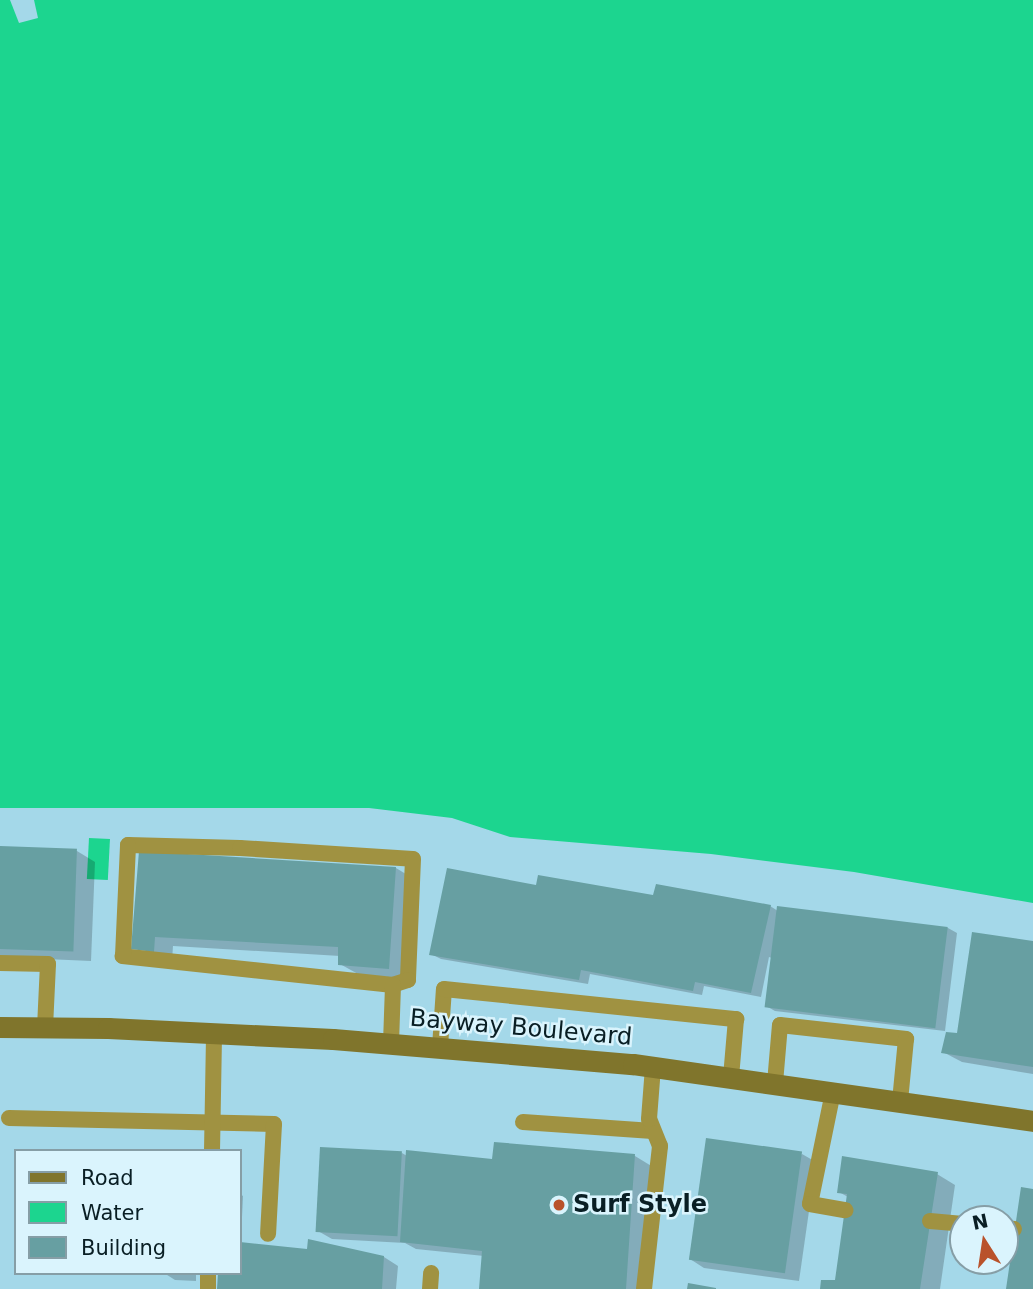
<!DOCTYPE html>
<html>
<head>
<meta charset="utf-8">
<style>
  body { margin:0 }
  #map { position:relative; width:1033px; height:1289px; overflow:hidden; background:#a4d8e9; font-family:"DejaVu Sans",sans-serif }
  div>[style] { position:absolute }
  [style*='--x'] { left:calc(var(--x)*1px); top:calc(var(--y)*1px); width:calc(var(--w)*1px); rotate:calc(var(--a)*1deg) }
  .water>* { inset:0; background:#1cd58f; transform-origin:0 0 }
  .pier>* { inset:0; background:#a4d8e9 }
  .shadow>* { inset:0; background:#0003 }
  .building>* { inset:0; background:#679fa2; transform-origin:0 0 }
  .lane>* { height:16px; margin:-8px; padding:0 8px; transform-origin:8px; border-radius:8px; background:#a09241 }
  .secondary>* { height:21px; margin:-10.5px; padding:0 10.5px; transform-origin:10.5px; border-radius:10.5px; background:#80752c }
  .dots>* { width:19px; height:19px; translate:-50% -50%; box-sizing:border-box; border:4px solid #daf4fd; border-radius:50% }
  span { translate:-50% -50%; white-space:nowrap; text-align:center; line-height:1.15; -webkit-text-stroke:5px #daf4fd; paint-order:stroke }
  .street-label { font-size:24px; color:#091e24 }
  .poi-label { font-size:24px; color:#091e24; font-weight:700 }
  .left { translate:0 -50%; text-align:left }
  .legend { position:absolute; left:14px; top:1149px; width:228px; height:126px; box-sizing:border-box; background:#daf4fd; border:2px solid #869ea6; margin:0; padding:9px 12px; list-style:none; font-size:21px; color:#091e24 }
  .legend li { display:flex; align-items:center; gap:14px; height:35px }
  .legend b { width:35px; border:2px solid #869ea6 }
  .north { position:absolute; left:949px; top:1205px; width:70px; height:70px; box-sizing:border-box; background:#daf4fd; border:2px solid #869ea6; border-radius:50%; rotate:348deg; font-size:19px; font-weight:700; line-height:28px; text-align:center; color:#091e24 }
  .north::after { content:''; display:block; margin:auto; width:24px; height:32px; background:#b9522b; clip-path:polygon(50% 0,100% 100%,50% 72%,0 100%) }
</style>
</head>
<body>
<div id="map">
  <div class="water">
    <i style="clip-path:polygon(0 0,1033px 0,1033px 903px,854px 872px,711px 854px,510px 837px,452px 818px,369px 808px,0 808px)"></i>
    <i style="left:89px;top:838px;width:21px;height:41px;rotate:3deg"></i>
  </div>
  <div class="pier">
    <i style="clip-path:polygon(10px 0,34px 0,38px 18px,19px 23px)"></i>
  </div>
  <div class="shadow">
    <i style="clip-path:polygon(0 847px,77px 851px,95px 862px,91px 961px,0 957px)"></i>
    <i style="clip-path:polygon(140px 853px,396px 868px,414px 879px,407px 979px,358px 974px,340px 964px,340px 956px,173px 946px,172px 961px,151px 959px)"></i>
    <i style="clip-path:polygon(537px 887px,770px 906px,778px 911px,948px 928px,957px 933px,945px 1031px,775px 1011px,766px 1006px,772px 958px,769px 957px,761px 997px,704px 986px,702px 995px,590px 974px,588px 984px,441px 959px,431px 954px)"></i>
    <i style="clip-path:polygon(1033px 943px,1033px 1074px,962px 1062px,943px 1052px)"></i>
    <i style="clip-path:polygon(495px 1144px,635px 1156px,653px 1167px,644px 1289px,481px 1289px,484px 1256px,416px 1249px,405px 1243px,332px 1239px,318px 1231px,402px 1153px,407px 1156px,494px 1162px)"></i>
    <i style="clip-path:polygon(802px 1154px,816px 1162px,799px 1281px,704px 1268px,690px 1259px)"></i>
    <i style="clip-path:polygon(937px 1174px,955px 1185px,940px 1289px,821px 1289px,836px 1282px,848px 1197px,839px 1192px)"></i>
    <i style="clip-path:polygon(240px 1194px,243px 1196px,241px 1238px,240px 1237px)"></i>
    <i style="clip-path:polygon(240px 1244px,384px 1257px,398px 1266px,396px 1289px,219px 1289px,240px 1273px)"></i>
    <i style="clip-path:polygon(164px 1273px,196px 1273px,196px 1281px,175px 1280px)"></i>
  </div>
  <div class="building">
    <i style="left:0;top:846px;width:77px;height:103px;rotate:2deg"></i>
    <i style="clip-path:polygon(139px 851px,396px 867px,389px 969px,338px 965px,338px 947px,155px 937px,154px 952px,131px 949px)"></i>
    <i style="clip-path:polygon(447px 868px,536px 885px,538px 875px,653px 895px,656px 884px,771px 905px,751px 993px,695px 982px,693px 991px,581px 970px,579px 980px,429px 955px)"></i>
    <i style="left:777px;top:906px;width:172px;height:102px;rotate:7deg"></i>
    <i style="clip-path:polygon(972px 932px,1033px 941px,1033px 1067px,941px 1053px,946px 1032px,957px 1033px)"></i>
    <i style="left:706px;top:1138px;width:97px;height:123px;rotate:8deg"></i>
    <i style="clip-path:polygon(494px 1142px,635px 1154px,626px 1289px,479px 1289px,482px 1251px,400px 1242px,406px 1150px,492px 1159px)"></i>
    <i style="left:320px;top:1147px;width:82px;height:85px;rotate:3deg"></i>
    <i style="clip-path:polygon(842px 1156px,938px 1172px,920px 1289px,820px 1289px,821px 1280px,835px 1280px,847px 1194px,837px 1193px)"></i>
    <i style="clip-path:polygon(1021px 1187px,1033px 1189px,1033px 1289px,1006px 1289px)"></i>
    <i style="clip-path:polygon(308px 1239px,384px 1256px,382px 1289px,217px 1289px,218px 1273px,240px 1273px,240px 1242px,307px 1249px)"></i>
    <i style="clip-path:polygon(688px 1283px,716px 1288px,716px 1289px,687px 1289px)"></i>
  </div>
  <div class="lane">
    <i style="--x:128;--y:845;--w:112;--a:1.5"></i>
    <i style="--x:240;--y:848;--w:173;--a:3.6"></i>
    <i style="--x:413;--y:859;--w:121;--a:92.4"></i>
    <i style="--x:408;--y:980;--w:16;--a:162"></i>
    <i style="--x:393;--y:985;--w:272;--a:-173.9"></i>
    <i style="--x:123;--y:956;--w:111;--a:-87.4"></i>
    <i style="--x:0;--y:963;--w:48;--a:1.2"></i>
    <i style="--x:48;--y:964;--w:63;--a:92.7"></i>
    <i style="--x:391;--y:1043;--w:58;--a:-88"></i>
    <i style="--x:440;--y:1047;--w:58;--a:-86.1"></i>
    <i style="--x:444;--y:989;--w:294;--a:5.9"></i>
    <i style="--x:736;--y:1019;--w:58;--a:94.9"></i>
    <i style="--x:775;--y:1083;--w:58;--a:-85.1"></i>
    <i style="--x:780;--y:1025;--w:127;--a:6.3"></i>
    <i style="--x:906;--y:1039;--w:62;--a:95.5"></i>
    <i style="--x:833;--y:1092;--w:114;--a:101.6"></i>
    <i style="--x:810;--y:1204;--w:36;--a:10"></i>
    <i style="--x:9;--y:1118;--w:265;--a:1.3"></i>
    <i style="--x:274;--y:1124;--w:110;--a:93.1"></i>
    <i style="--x:523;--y:1122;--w:130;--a:4"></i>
    <i style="--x:212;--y:1151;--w:118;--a:-89"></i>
    <i style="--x:930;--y:1221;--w:33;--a:5"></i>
    <i style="--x:1005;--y:1228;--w:9;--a:6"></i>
    <i style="--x:208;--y:1289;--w:16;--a:-90"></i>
    <i style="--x:430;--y:1289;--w:16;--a:-86"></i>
    <i style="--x:644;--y:1289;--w:144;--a:-83.6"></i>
    <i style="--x:660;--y:1146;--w:29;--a:-112"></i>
    <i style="--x:649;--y:1119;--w:52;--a:-85.6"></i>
  </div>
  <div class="secondary">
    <i style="--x:0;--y:1027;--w:108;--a:0.5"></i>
    <i style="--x:108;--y:1028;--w:225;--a:2.8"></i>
    <i style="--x:333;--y:1039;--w:301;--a:4.8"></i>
    <i style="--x:633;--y:1064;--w:404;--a:8.1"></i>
  </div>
  <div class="dots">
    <i style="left:559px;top:1205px;background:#b9522b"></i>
  </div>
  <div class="street-label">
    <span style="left:521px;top:1028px;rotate:5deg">Bayway Boulevard</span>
  </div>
  <div class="poi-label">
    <span class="left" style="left:573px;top:1205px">Surf Style</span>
  </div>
  <ul class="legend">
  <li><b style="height:9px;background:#80752c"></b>Road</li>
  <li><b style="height:19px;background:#1cd58f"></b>Water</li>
  <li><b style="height:19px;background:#679fa2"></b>Building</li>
  </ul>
  <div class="north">N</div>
</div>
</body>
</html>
